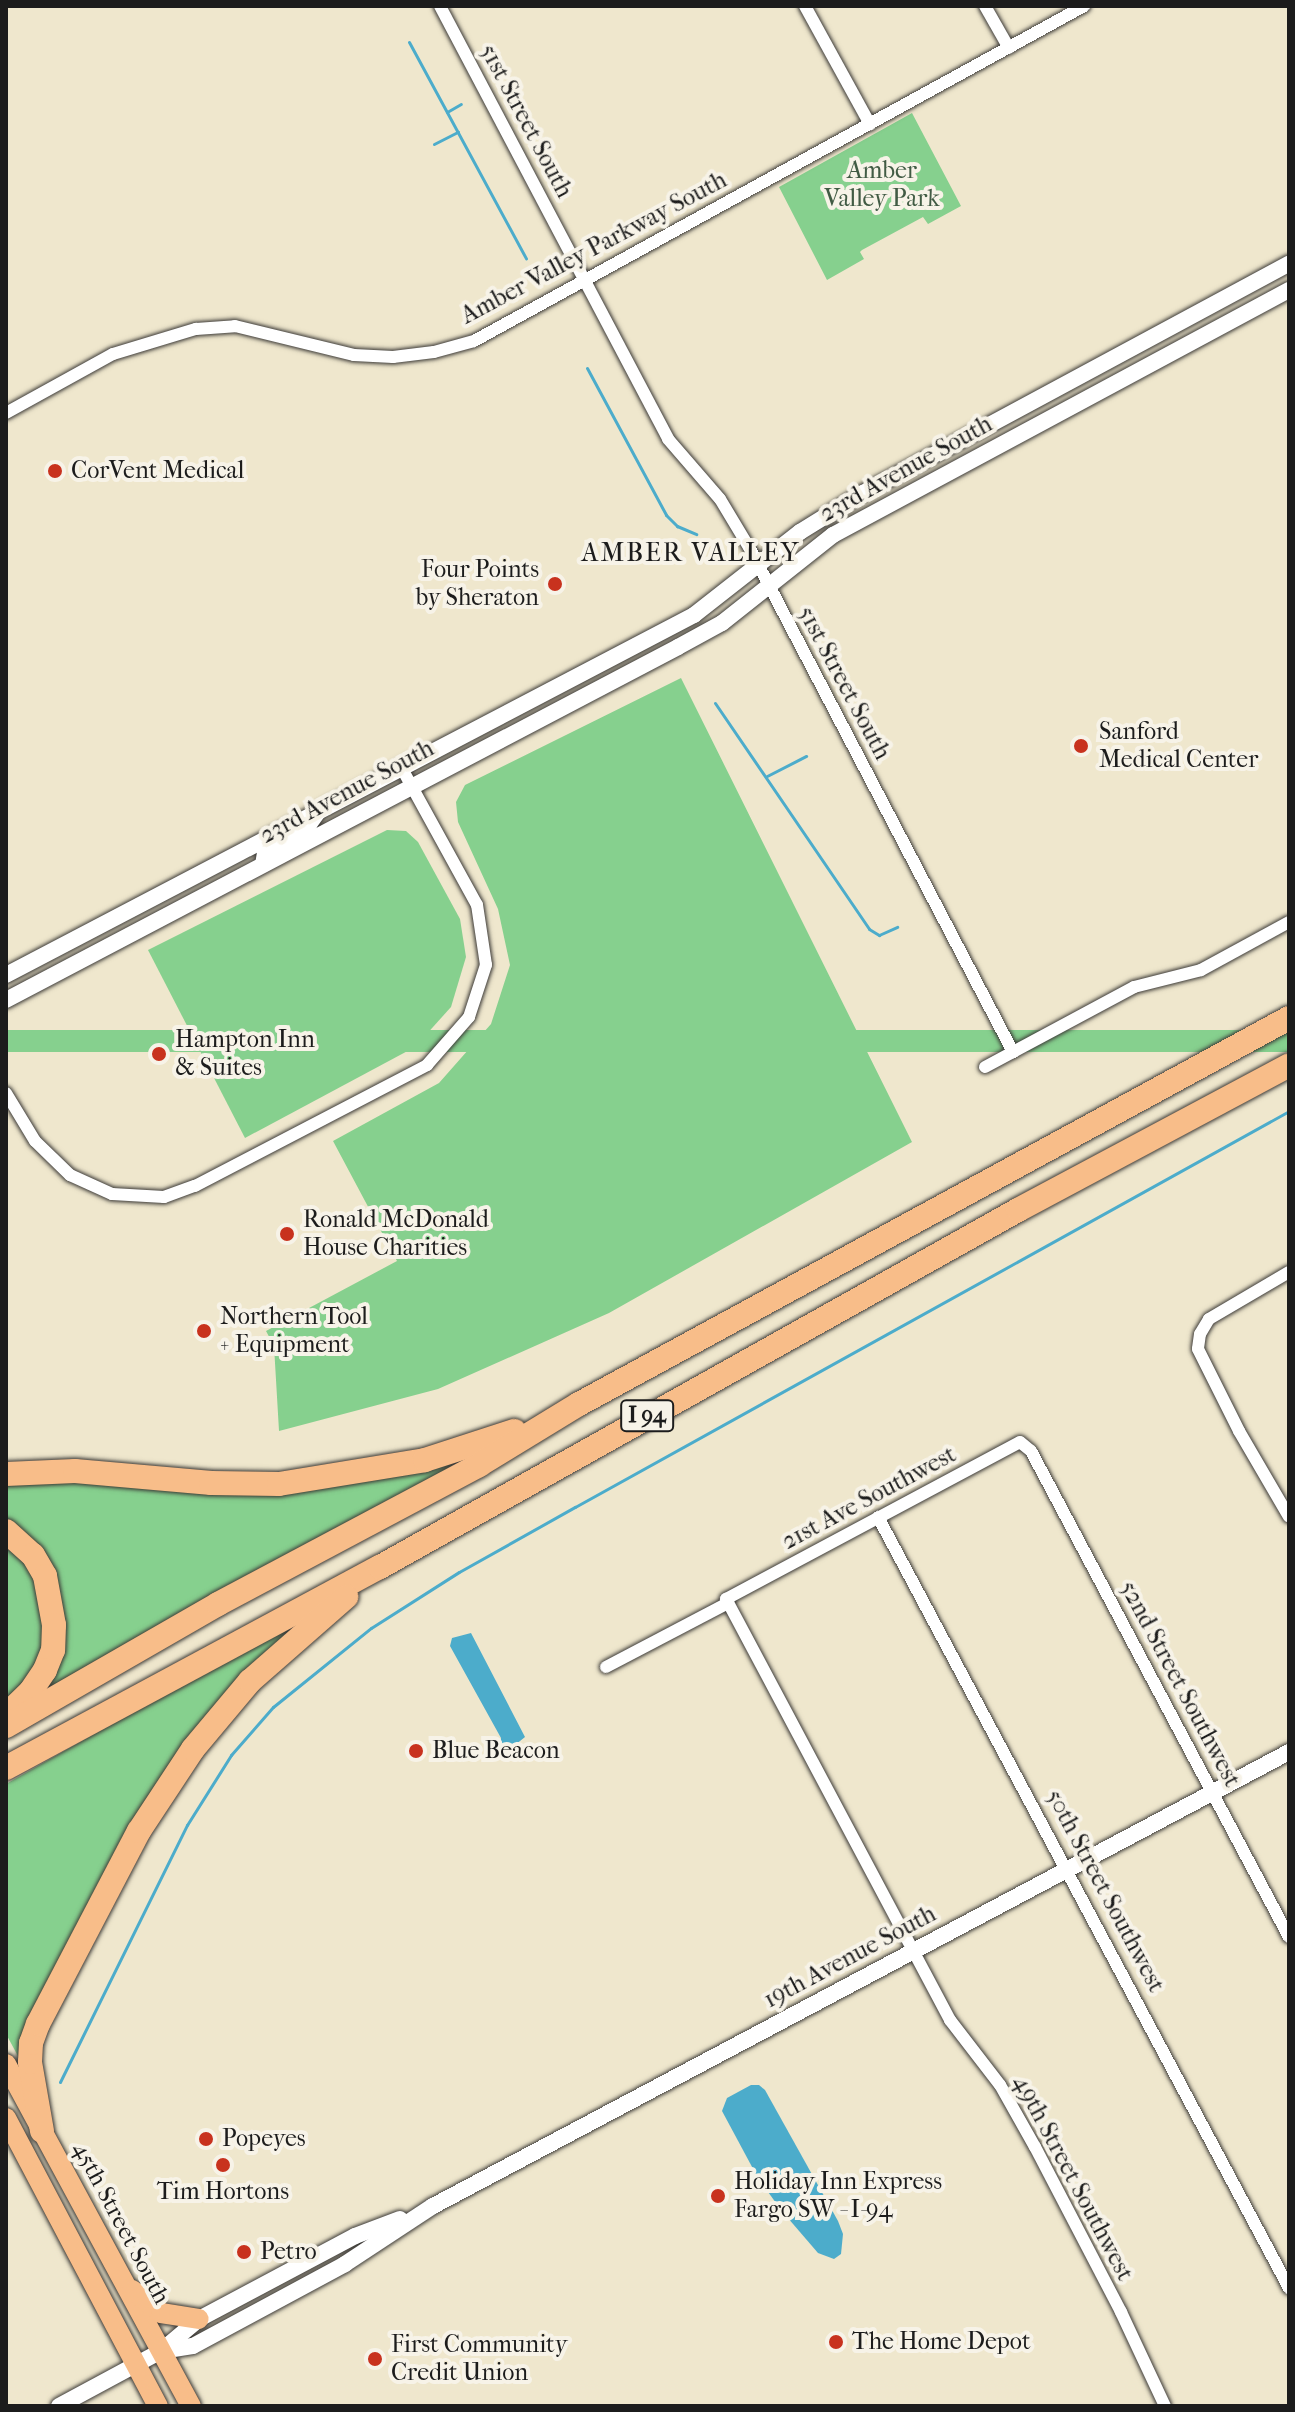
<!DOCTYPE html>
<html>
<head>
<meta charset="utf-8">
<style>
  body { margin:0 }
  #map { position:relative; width:1295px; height:2412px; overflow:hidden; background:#efe7cd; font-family:"IM FELL French Canon",serif }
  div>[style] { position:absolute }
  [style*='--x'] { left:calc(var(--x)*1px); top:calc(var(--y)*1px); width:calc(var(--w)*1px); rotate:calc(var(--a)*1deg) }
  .green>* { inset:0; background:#86d08e; transform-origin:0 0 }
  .water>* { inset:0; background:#4caccb }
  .stream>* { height:3px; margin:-1.5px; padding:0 1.5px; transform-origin:1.5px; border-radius:1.5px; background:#4caccb }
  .roads { filter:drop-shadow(0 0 2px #3c3a37) drop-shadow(0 0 2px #3c3a37) }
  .minor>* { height:12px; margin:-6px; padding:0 6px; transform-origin:6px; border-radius:6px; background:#fff }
  .tertiary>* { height:16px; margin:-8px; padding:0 8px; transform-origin:8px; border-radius:8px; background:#fff }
  .primary>* { height:20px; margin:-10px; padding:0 10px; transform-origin:10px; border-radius:10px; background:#f8bd89 }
  .motorway>* { height:24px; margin:-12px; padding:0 12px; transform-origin:12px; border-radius:12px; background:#f8bd89 }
  .dots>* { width:22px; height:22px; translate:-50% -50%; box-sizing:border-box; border:4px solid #f7f3e8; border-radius:50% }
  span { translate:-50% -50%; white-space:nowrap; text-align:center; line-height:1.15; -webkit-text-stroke:8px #f7f3e8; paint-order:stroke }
  .shield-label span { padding:2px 6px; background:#f7f3e8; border:2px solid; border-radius:6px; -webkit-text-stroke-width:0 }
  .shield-label { font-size:22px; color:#1c1c1c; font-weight:700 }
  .street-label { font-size:24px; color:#1c1c1c }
  .park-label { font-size:24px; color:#415b44 }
  .poi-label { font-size:24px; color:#1c1c1c }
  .left { translate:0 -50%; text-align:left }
  .right { translate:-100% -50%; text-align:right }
  .neighbourhood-label { font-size:26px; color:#1c1c1c; letter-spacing:2px }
  .frame { position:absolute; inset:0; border:8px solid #1c1c1c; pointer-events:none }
</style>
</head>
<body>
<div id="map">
  <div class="green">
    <i style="clip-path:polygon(912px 113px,961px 206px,928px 224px,923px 217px,862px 250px,860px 252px,864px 259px,827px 280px,779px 187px)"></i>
    <i style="clip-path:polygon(681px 678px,912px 1142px,609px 1313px,438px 1389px,279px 1431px,274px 1346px,266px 1331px,397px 1261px,333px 1141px,439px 1083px,491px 1024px,510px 965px,498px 909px,458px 822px,456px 802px,465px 785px)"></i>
    <i style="clip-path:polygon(387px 830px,406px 831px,418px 842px,460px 919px,466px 957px,451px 1007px,415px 1047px,245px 1138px,148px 950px)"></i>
    <i style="left:1289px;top:1030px;width:22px;height:1464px;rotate:90deg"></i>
    <i style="clip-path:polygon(447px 1460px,453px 1467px,49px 1689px,45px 1684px,64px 1624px,6px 1523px,6px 1481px,142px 1485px)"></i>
    <i style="clip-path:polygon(6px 1540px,41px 1580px,43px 1661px,6px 1706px)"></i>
    <i style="clip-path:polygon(303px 1616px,308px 1622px,207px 1720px,24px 2067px,6px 2034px,6px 1784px)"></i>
  </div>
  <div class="water">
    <i style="clip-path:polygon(471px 1633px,525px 1737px,510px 1749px,500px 1745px,501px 1738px,450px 1646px,452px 1638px)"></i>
    <i style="clip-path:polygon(751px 2085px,759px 2085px,765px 2090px,838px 2221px,843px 2234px,841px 2254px,834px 2259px,818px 2253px,781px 2210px,758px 2178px,722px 2111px,727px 2098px)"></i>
  </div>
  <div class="stream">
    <i style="--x:409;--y:42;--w:246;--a:61.6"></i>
    <i style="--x:447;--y:112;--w:16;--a:-30"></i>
    <i style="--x:434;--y:144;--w:27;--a:-27"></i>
    <i style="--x:587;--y:368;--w:167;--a:61.7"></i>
    <i style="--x:666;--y:515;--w:16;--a:45"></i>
    <i style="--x:677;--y:526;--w:21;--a:23"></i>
    <i style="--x:715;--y:703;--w:273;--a:55.7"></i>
    <i style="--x:869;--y:929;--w:12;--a:31"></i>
    <i style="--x:879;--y:935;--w:20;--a:-24"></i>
    <i style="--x:767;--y:776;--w:44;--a:-27.1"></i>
    <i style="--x:60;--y:2082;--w:287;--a:-63.7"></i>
    <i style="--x:187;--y:1825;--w:83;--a:-57.8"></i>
    <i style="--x:231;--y:1755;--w:64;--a:-48.8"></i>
    <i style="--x:273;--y:1707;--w:126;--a:-38.9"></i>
    <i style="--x:371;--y:1628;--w:104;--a:-32.5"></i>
    <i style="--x:459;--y:1572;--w:133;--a:-29.3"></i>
    <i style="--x:575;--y:1507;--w:816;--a:-29.01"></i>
  </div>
  <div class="roads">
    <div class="minor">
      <i style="--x:440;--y:6;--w:489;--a:62.2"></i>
      <i style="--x:668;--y:439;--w:79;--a:49.1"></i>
      <i style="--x:720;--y:499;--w:58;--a:59"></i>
      <i style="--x:750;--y:549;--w:568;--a:62.4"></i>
      <i style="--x:805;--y:6;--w:135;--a:61.2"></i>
      <i style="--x:985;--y:6;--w:48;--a:60.3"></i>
      <i style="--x:6;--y:413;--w:122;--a:-28.9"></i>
      <i style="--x:113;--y:354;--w:87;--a:-16.8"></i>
      <i style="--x:196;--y:329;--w:39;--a:-4"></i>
      <i style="--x:235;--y:326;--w:122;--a:13.7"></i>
      <i style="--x:354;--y:355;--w:39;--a:3"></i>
      <i style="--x:393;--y:357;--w:41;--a:-7"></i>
      <i style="--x:434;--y:352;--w:41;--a:-15.4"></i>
      <i style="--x:474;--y:341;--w:696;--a:-28.77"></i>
      <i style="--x:261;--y:865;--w:12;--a:-81"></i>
      <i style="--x:263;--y:853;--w:56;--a:-30.3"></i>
      <i style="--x:311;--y:825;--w:17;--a:-54"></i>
      <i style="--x:985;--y:1067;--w:169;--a:-28.2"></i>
      <i style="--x:1134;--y:987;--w:69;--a:-14.2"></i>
      <i style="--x:1201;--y:970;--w:100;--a:-28.6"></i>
      <i style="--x:6;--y:1093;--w:56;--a:58.9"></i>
      <i style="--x:35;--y:1141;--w:49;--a:44.2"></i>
      <i style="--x:70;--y:1175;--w:46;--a:24.3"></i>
      <i style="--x:112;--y:1194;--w:52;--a:3.3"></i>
      <i style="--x:164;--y:1197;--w:33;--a:-20"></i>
      <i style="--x:195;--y:1186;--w:262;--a:-27.5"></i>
      <i style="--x:427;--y:1065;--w:64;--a:-48.8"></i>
      <i style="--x:469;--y:1017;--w:55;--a:-71.9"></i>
      <i style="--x:486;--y:965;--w:61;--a:-98.5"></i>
      <i style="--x:477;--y:905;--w:158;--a:-118.8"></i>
      <i style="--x:1289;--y:1272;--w:93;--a:149.6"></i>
      <i style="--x:1209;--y:1319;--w:17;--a:121"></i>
      <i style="--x:1200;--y:1334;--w:15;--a:98"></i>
      <i style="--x:1198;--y:1349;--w:92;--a:63.4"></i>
      <i style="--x:1239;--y:1431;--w:99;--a:59.8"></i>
      <i style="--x:878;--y:1517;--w:874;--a:61.94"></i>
      <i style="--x:606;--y:1667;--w:138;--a:-27.7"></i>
      <i style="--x:1165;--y:2406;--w:104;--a:-115.1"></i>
      <i style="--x:1121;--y:2312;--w:186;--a:-117.5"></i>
      <i style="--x:1035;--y:2147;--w:71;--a:-119.4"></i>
      <i style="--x:1000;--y:2085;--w:82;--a:-127.6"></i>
      <i style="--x:950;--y:2020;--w:477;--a:-118"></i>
      <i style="--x:726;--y:1599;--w:333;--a:-28.1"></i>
      <i style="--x:1020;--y:1442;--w:14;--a:39"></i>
      <i style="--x:1031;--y:1451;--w:550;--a:62.04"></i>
    </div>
    <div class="tertiary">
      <i style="--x:6;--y:975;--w:776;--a:-27.62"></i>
      <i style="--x:694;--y:615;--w:135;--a:-38.1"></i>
      <i style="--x:800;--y:532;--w:74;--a:-31.8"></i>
      <i style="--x:863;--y:493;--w:484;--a:-28.3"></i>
      <i style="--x:6;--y:1000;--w:759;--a:-27.71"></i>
      <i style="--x:678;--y:647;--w:50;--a:-28.6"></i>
      <i style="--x:722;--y:623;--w:142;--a:-38.4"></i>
      <i style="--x:833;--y:535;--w:518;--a:-28.25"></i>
      <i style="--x:161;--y:2351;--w:32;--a:-9"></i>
      <i style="--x:193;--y:2346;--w:173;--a:-28.3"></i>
      <i style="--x:345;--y:2264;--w:105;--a:-33.4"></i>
      <i style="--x:433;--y:2206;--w:969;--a:-27.94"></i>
      <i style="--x:59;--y:2406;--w:116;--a:-28.3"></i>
      <i style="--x:161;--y:2351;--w:50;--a:-40.1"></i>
      <i style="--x:199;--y:2319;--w:177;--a:-28"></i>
      <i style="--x:355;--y:2236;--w:48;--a:-20.7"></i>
    </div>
    <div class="primary">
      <i style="--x:6;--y:2064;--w:389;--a:61.6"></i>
      <i style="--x:6;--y:2118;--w:326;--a:62.2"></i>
      <i style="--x:132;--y:2290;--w:37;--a:38"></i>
      <i style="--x:161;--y:2313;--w:38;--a:9"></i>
    </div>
    <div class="motorway">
      <i style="--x:6;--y:1474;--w:69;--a:-2.5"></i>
      <i style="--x:75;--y:1471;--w:137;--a:5"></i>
      <i style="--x:211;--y:1483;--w:68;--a:0.8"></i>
      <i style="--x:279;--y:1484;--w:148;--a:-9.3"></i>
      <i style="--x:425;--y:1460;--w:94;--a:-18"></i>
      <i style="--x:6;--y:1531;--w:36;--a:42"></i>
      <i style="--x:33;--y:1555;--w:24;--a:60"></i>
      <i style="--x:45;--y:1576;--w:50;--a:79.6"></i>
      <i style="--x:54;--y:1625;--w:25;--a:92"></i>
      <i style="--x:53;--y:1650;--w:22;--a:112"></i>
      <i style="--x:45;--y:1670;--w:25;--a:124"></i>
      <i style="--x:31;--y:1691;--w:35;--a:136"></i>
      <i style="--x:6;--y:1726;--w:245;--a:-29.9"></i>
      <i style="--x:218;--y:1604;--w:296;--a:-28"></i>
      <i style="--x:479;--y:1465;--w:117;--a:-31.4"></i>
      <i style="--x:579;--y:1404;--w:808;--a:-28.53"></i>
      <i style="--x:6;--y:1768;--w:425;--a:-28.3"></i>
      <i style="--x:380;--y:1567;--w:731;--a:-29.23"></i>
      <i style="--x:1018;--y:1210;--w:307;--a:-28.1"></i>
      <i style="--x:42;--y:2131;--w:70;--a:-99.9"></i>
      <i style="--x:30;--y:2062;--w:19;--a:-87"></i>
      <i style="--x:31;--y:2043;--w:20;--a:-70"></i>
      <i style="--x:38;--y:2024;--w:218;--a:-62.4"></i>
      <i style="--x:139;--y:1831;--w:98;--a:-56.6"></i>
      <i style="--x:193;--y:1749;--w:89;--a:-50"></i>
      <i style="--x:250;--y:1681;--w:128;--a:-41.2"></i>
    </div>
  </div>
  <div class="dots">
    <i style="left:55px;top:471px;background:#c8321e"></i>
    <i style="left:555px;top:584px;background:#c8321e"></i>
    <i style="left:1081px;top:746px;background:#c8321e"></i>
    <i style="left:159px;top:1054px;background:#c8321e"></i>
    <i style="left:287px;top:1234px;background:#c8321e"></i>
    <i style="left:204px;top:1331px;background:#c8321e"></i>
    <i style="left:416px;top:1751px;background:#c8321e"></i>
    <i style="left:206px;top:2139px;background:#c8321e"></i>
    <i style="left:223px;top:2165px;background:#c8321e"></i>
    <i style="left:718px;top:2196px;background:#c8321e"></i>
    <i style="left:244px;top:2252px;background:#c8321e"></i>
    <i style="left:836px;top:2342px;background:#c8321e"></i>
    <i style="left:375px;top:2359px;background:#c8321e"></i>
  </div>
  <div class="shield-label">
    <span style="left:647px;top:1416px">I 94</span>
  </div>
  <div class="street-label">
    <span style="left:526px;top:121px;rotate:62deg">51st Street South</span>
    <span style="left:594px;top:248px;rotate:-28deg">Amber Valley Parkway South</span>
    <span style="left:906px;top:469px;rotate:-29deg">23rd Avenue South</span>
    <span style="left:844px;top:683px;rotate:62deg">51st Street South</span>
    <span style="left:347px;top:792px;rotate:-28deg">23rd Avenue South</span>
    <span style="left:869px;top:1498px;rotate:-28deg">21st Ave Southwest</span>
    <span style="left:1180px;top:1684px;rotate:62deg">52nd Street Southwest</span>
    <span style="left:1105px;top:1891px;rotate:62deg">50th Street Southwest</span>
    <span style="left:850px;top:1957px;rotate:-28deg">19th Avenue South</span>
    <span style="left:1073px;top:2178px;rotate:62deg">49th Street Southwest</span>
    <span style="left:121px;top:2223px;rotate:62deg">45th Street South</span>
  </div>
  <div class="park-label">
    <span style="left:882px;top:185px">Amber<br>Valley Park</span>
  </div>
  <div class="poi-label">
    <span class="left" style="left:71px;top:471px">CorVent Medical</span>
    <span class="right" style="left:539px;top:584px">Four Points<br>by Sheraton</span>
    <span class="left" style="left:1099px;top:746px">Sanford<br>Medical Center</span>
    <span class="left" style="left:175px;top:1054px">Hampton Inn<br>&amp; Suites</span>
    <span class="left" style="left:303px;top:1234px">Ronald McDonald<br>House Charities</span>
    <span class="left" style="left:220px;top:1331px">Northern Tool<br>+ Equipment</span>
    <span class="left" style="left:432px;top:1751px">Blue Beacon</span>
    <span class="left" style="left:222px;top:2139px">Popeyes</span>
    <span class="left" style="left:734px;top:2196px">Holiday Inn Express<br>Fargo SW - I-94</span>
    <span style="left:223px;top:2192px">Tim Hortons</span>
    <span class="left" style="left:260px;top:2252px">Petro</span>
    <span class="left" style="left:852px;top:2342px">The Home Depot</span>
    <span class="left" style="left:391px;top:2359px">First Community<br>Credit Union</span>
  </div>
  <div class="neighbourhood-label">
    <span style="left:691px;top:553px">AMBER VALLEY</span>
  </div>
  <div class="frame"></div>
</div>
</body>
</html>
